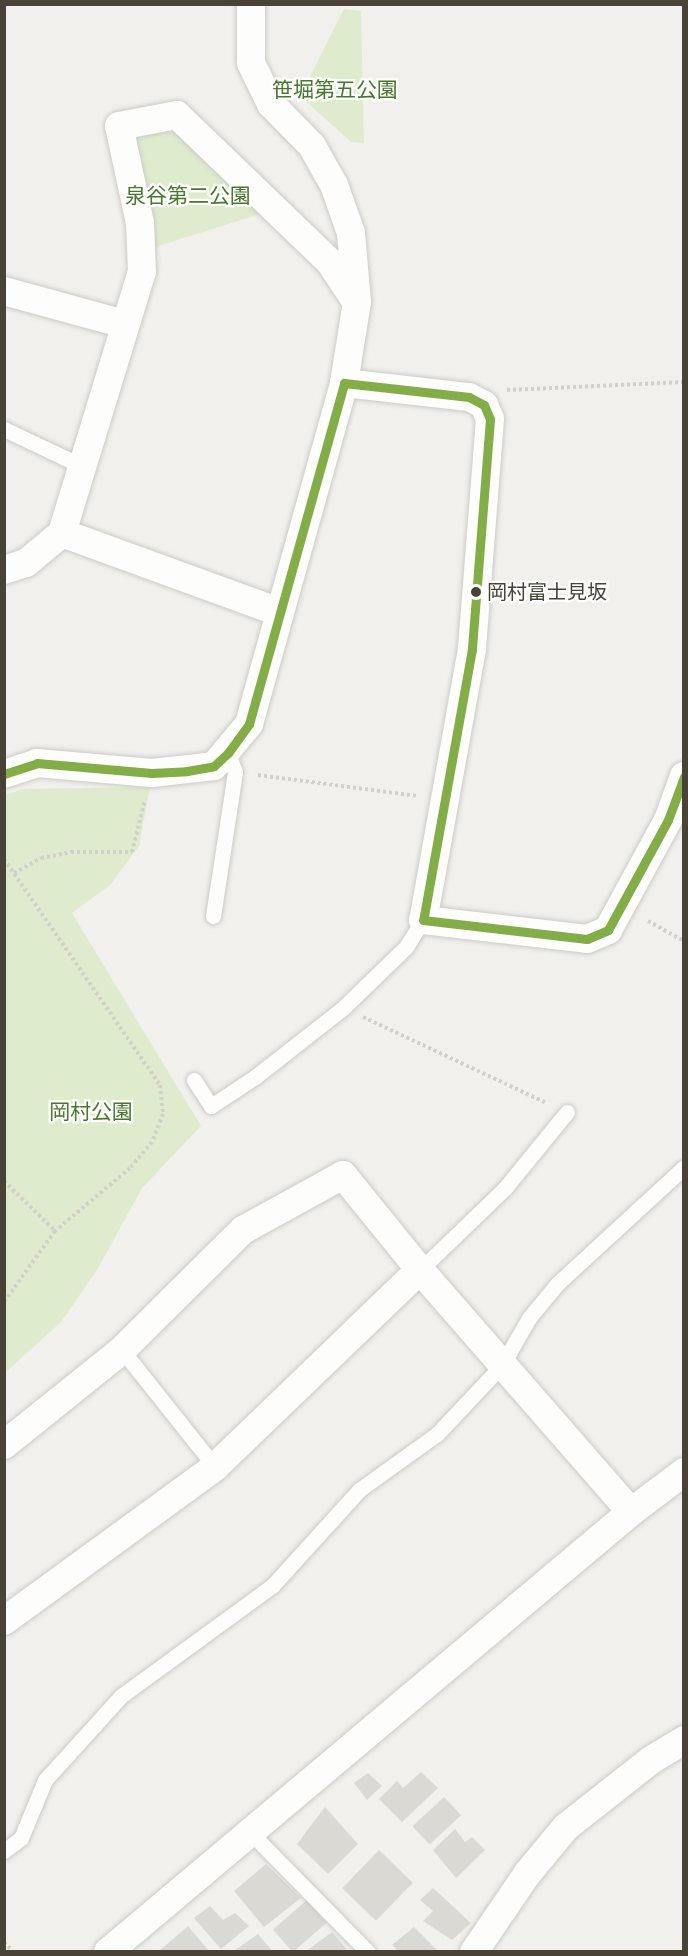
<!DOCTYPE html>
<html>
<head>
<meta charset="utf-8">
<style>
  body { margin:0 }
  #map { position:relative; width:688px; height:1956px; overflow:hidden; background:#f1f0ec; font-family:"DM Sans","Noto Sans JP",sans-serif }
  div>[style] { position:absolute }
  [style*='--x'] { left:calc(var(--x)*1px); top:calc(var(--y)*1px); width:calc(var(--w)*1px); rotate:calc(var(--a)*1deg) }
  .green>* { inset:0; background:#deeccd }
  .building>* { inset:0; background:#dbd9d4; transform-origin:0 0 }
  .path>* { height:4px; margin-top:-2px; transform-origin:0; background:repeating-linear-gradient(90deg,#d1d0cb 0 3px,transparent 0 6px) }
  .roads { filter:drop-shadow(0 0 2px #cdcbc7) drop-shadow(0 0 2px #cdcbc7) }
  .service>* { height:15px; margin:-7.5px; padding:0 7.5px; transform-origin:7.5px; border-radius:7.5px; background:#fdfdfc }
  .minor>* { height:28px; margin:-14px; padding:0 14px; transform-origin:14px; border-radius:14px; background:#fdfdfc }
  .bus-1>* { height:9px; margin:-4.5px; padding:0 4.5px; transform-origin:4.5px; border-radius:4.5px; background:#82ad47 }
  .dots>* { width:16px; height:16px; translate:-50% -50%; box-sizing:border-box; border:3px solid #fff; border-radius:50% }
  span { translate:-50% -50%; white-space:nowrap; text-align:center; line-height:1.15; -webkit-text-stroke:4.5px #fff; paint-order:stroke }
  .bus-label { font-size:20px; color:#484237 }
  .left { translate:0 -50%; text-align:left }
  .park-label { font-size:21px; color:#46792b }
  .frame { position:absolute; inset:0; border:6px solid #484237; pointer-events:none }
</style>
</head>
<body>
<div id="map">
  <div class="green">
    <i style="clip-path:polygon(344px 9px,361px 11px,364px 143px,351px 142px,300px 96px)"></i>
    <i style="clip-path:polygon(172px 126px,263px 213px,155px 247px,132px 137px)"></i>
    <i style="clip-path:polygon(150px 787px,139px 846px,110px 885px,72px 913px,201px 1126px,142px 1188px,97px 1270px,61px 1322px,5px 1373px,5px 795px,23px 789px)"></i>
  </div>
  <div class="building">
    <i style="clip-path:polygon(421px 1772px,438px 1788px,402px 1822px,379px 1799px,397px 1781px,403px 1788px)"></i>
    <i style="clip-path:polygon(368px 1773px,382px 1786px,367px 1800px,354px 1783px)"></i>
    <i style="left:444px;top:1797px;width:25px;height:43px;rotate:47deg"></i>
    <i style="clip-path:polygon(325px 1807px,358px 1844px,328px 1874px,297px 1844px)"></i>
    <i style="clip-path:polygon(455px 1829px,465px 1842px,472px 1837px,485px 1850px,456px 1878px,433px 1850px)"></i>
    <i style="left:379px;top:1850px;width:47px;height:53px;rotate:44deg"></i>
    <i style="clip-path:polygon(266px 1864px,301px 1898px,264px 1927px,234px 1891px)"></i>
    <i style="clip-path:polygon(433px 1888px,471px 1923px,452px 1940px,423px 1921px,433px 1911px,420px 1900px)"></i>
    <i style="left:307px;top:1900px;width:30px;height:45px;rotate:49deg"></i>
    <i style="clip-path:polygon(210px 1906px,223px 1920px,235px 1913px,249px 1926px,221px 1949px,194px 1918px)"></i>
    <i style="clip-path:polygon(188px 1926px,210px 1952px,158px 1952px)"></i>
    <i style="clip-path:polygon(414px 1927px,439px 1952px,399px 1952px,392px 1945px)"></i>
    <i style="clip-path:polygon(332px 1932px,349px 1952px,305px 1952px)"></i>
    <i style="clip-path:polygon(258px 1934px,273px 1952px,236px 1952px,235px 1950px)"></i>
  </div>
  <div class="path">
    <i style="--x:507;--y:390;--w:177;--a:-2.6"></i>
    <i style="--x:258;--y:775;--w:160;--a:7.5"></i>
    <i style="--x:4;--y:859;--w:275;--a:55.4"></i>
    <i style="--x:160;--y:1085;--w:29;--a:84"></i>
    <i style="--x:163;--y:1114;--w:30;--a:111"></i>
    <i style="--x:152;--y:1142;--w:34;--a:130"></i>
    <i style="--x:130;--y:1168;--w:98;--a:140"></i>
    <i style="--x:55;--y:1231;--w:87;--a:125.7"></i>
    <i style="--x:14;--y:873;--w:31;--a:-29"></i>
    <i style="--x:41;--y:858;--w:31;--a:-11"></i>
    <i style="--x:71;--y:852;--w:61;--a:0"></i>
    <i style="--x:132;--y:852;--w:54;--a:-76"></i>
    <i style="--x:648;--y:921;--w:41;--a:29.1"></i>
    <i style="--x:363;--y:1017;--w:203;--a:25.1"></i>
    <i style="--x:4;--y:1181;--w:71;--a:44.4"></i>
    <i style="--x:4;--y:1942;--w:13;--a:48"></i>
  </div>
  <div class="roads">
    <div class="service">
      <i style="--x:4;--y:429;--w:86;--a:25.4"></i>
      <i style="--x:213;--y:916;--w:146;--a:-81.3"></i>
      <i style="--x:235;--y:772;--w:20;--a:-110"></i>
      <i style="--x:194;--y:1080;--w:31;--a:57"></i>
      <i style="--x:211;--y:1106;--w:53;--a:-33.4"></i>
      <i style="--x:255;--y:1077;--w:112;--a:-38.1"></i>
      <i style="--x:343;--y:1008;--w:88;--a:-44.1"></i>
      <i style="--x:406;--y:947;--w:32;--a:-58"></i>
      <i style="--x:420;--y:1270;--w:118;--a:-44"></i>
      <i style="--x:505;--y:1188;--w:98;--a:-50.8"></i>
      <i style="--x:122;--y:1350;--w:149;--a:51.5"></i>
      <i style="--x:251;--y:1833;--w:167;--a:45.5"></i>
      <i style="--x:4;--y:1851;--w:21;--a:-37"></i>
      <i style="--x:21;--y:1838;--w:63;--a:-67.5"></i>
      <i style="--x:45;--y:1780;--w:113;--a:-47.9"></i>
      <i style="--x:121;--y:1696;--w:188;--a:-36.1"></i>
      <i style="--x:273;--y:1585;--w:128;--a:-47.8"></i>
      <i style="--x:359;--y:1490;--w:96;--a:-35.7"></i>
      <i style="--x:437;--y:1434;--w:95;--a:-46.7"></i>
      <i style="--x:502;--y:1365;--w:54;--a:-60.1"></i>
      <i style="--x:529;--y:1318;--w:45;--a:-50.4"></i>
      <i style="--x:558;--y:1283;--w:171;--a:-42.6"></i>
    </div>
    <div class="minor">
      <i style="--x:4;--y:291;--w:125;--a:15.3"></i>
      <i style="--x:344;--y:383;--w:126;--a:6.4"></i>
      <i style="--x:469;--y:397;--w:17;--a:28"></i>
      <i style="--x:484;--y:405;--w:15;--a:67"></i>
      <i style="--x:490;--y:419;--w:231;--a:94.5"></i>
      <i style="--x:472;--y:649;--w:275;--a:100.2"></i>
      <i style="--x:423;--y:920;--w:165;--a:6.6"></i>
      <i style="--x:587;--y:939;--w:23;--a:-23"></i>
      <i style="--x:608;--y:930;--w:125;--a:-61.4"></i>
      <i style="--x:668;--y:820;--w:47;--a:-70"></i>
      <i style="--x:62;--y:533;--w:231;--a:20"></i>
      <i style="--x:4;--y:570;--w:23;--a:-18"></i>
      <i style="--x:26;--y:563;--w:47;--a:-39.8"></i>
      <i style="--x:62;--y:533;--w:273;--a:-73"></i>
      <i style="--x:142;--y:272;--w:49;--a:-92.3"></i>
      <i style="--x:140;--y:223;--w:99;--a:-102.2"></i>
      <i style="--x:119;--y:126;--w:59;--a:-10.7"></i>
      <i style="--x:177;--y:115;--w:212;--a:43.9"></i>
      <i style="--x:330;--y:262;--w:45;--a:56.7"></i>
      <i style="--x:4;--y:774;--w:35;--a:-18"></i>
      <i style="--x:37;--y:763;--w:115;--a:5"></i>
      <i style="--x:152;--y:773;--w:62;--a:-6.4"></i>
      <i style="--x:214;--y:766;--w:55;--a:-50.2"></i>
      <i style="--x:249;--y:724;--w:354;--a:-74.4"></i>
      <i style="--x:344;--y:383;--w:82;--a:-80.9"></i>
      <i style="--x:357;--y:302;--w:69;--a:-95"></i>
      <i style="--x:351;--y:233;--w:51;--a:-109.5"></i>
      <i style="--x:334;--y:185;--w:45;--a:-119.4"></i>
      <i style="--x:312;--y:146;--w:59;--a:-134.3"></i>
      <i style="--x:271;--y:104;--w:46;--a:-116"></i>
      <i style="--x:251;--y:63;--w:59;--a:-90"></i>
      <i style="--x:4;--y:1445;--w:151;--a:-38.8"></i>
      <i style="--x:122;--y:1350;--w:170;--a:-44.8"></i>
      <i style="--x:243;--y:1230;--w:114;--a:-28.8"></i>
      <i style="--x:343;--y:1175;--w:122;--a:51"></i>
      <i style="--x:420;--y:1270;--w:321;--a:48.9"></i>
      <i style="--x:4;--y:1621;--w:261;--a:-36.1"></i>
      <i style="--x:215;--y:1467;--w:284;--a:-43.9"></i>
      <i style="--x:108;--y:1952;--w:683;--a:-40.07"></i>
      <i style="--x:631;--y:1512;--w:66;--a:-37"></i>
      <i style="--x:474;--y:1952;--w:94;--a:-55.8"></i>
      <i style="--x:527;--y:1874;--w:61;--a:-50.3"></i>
      <i style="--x:566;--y:1827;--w:108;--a:-38.2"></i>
      <i style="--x:651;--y:1760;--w:39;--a:-31"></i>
    </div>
  </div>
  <div class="bus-1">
    <i style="--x:4;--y:774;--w:35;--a:-18"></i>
    <i style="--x:37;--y:763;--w:115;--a:5"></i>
    <i style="--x:152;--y:773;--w:35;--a:-3"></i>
    <i style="--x:187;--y:771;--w:27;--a:-10"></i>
    <i style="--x:214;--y:766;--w:19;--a:-43"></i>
    <i style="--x:228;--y:753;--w:36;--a:-54"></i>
    <i style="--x:249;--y:724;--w:354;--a:-74.4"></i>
    <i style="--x:344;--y:383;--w:126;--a:6.4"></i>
    <i style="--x:469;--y:397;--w:17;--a:28"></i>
    <i style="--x:484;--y:405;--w:15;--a:67"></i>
    <i style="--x:490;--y:419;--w:231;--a:94.5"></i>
    <i style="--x:472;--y:649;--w:275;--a:100.2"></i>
    <i style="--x:423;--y:920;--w:165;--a:6.6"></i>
    <i style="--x:587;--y:939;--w:23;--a:-23"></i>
    <i style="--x:608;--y:930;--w:125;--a:-61.4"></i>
    <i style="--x:668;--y:820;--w:46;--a:-69.6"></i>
  </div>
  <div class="dots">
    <i style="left:476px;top:592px;background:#484237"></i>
  </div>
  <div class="bus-label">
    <span class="left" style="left:487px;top:592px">岡村富士見坂</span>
  </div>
  <div class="park-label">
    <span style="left:335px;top:90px">笹堀第五公園</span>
    <span style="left:188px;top:196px">泉谷第二公園</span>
    <span style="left:91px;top:1112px">岡村公園</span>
  </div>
  <div class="frame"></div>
</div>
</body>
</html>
